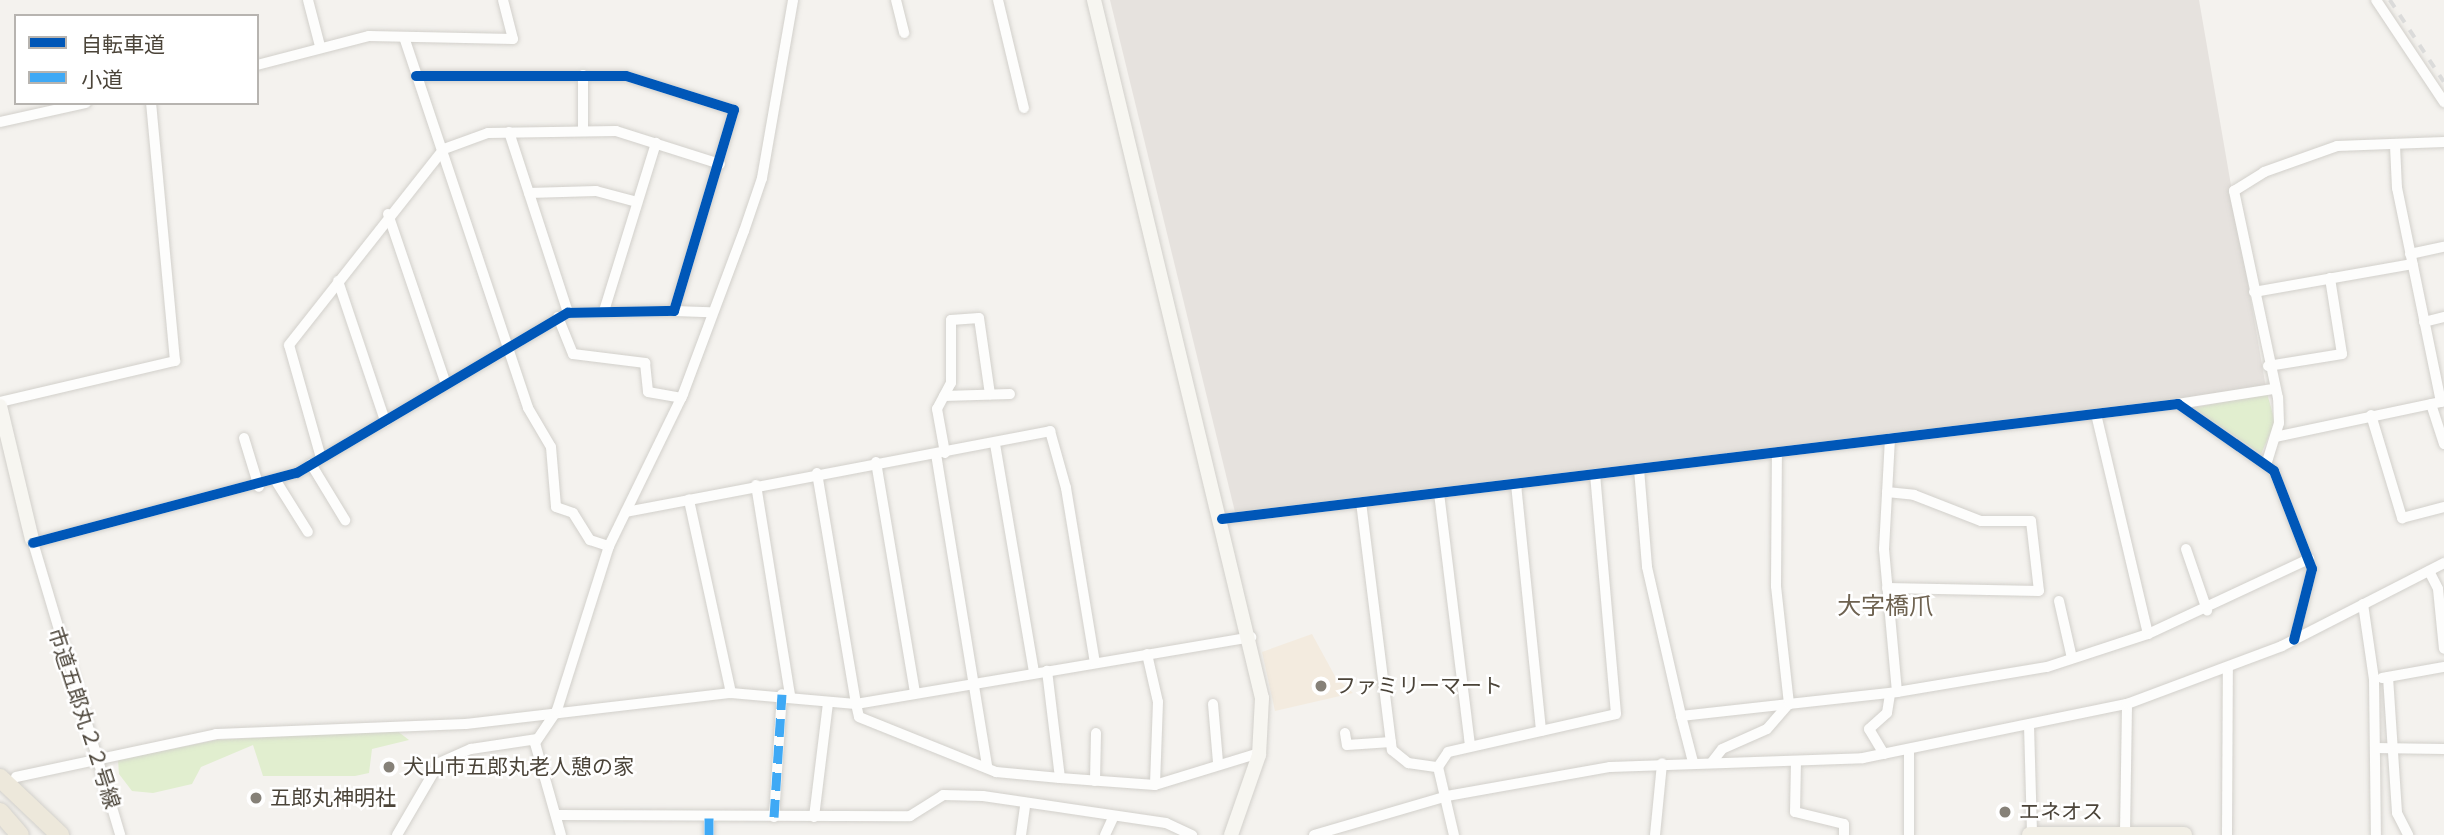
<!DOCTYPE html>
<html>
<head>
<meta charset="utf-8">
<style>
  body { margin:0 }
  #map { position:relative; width:2444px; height:835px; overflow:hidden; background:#f4f2ee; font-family:"Fira Sans","Noto Sans JP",sans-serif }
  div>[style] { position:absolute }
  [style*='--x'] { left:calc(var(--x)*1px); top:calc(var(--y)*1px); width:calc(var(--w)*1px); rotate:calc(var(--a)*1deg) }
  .commercial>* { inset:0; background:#f3ebdf }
  .industrial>* { inset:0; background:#e6e2de }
  .green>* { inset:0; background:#e1eecf }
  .roads { filter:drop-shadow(0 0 2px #d2d0cb) drop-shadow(0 0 2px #d2d0cb) }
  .street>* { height:10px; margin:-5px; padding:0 5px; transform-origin:5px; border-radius:5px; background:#fdfdfc }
  .secondary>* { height:14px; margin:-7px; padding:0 7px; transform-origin:7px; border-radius:7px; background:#f7f6f1 }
  .primary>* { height:16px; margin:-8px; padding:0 8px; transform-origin:8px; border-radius:8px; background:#f2efe6 }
  .highway>* { height:18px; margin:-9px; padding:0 9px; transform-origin:9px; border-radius:9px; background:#ede8db }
  .rail>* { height:3.5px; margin-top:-1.75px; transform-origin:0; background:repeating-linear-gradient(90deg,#dbdbda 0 9px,transparent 0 18px) }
  .quiet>* { height:9px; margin-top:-4.5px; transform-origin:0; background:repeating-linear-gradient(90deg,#3fa9f5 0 18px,transparent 0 27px) }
  .cycleway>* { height:10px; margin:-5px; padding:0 5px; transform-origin:5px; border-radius:5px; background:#0057b8 }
  .dots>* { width:19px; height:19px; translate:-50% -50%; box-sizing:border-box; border:4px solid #fff; border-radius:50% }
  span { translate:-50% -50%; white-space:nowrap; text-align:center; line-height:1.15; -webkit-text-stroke:5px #fff; paint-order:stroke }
  .poi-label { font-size:21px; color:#4b4439 }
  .left { translate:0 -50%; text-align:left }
  .street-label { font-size:21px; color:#4b4439 }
  .quarter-label { font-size:24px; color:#6e6250 }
  .legend { position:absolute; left:14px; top:14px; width:245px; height:91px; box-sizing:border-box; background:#fff; border:2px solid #b7b4b0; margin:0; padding:9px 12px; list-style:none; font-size:21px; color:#4b4439 }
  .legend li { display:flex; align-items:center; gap:14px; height:35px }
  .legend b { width:35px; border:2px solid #b7b4b0 }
</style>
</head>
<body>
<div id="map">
  <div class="commercial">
    <i style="clip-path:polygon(1312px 634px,1336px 678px,1353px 693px,1275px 711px,1262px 652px)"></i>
  </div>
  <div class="industrial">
    <i style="clip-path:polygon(1110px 0,2199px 0,2266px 388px,1235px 512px)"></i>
  </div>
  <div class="green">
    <i style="clip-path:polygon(2267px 393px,2275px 422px,2261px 454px,2193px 408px)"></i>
    <i style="clip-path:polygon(396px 730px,409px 740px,372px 749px,369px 773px,355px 776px,263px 776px,253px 745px,201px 767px,192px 784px,153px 793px,132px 791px,119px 774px,118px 760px,216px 740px)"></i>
  </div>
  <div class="roads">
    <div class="street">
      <i style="--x:308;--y:0;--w:48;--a:75.4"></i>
      <i style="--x:896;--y:0;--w:34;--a:76"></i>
      <i style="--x:998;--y:0;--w:111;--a:76.5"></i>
      <i style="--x:2376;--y:0;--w:123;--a:56.3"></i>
      <i style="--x:404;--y:37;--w:391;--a:71.5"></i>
      <i style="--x:528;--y:408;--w:45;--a:59.5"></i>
      <i style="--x:551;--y:447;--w:60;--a:85.2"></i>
      <i style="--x:556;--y:507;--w:18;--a:19"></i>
      <i style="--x:573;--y:513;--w:32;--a:58"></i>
      <i style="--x:590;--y:540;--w:20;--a:18"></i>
      <i style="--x:257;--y:65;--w:116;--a:-14.5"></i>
      <i style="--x:369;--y:36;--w:144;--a:1.2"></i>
      <i style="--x:513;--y:39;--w:40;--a:-104.4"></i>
      <i style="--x:583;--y:75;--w:56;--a:90"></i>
      <i style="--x:0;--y:122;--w:88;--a:-12.5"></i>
      <i style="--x:509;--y:132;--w:190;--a:71.9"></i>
      <i style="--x:529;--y:193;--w:67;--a:-1.7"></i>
      <i style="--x:596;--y:191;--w:42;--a:15"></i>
      <i style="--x:388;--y:214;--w:176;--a:71.2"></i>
      <i style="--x:2410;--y:254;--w:35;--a:-12"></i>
      <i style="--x:338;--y:281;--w:148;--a:71.4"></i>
      <i style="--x:2254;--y:292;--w:161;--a:-10"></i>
      <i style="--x:604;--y:311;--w:176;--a:-72.8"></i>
      <i style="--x:674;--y:311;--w:36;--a:2"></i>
      <i style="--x:558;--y:317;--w:40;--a:68"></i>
      <i style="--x:573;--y:354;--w:73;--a:7.1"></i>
      <i style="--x:645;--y:363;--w:29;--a:84"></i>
      <i style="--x:648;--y:392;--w:34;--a:10"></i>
      <i style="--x:2424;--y:322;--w:21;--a:-14"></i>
      <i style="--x:2268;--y:366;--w:75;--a:-9.2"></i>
      <i style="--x:2342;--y:354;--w:77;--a:-99"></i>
      <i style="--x:944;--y:396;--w:66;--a:-1.7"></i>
      <i style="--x:0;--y:402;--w:180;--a:-13.2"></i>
      <i style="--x:175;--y:361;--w:259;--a:-95.3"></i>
      <i style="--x:2178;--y:404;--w:96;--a:-9"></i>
      <i style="--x:2431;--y:404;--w:42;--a:72"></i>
      <i style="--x:2371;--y:415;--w:108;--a:73.2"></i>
      <i style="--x:2402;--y:518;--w:43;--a:-14.7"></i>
      <i style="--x:2275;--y:437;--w:170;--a:-11.9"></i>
      <i style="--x:2441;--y:402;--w:218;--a:-101.6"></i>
      <i style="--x:2397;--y:188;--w:42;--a:-92.7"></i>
      <i style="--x:244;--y:438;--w:51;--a:73"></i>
      <i style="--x:995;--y:444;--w:232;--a:80.3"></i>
      <i style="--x:945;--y:453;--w:45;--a:-100.3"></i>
      <i style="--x:937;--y:409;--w:30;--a:-62"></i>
      <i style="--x:951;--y:383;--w:63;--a:-90"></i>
      <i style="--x:951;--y:320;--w:28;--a:-4"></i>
      <i style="--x:979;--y:318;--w:77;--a:81.8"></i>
      <i style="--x:936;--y:454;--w:316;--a:80.7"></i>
      <i style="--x:321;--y:458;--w:117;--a:-105.8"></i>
      <i style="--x:289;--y:345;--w:250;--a:-51.7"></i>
      <i style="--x:444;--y:149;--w:47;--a:-20"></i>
      <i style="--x:488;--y:133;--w:128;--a:-0.9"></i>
      <i style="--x:616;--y:131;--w:109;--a:17.6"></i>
      <i style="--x:876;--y:462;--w:234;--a:80.4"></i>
      <i style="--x:311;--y:464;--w:66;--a:58.7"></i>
      <i style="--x:2266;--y:465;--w:44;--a:-72.8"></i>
      <i style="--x:2279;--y:423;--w:25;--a:-92"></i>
      <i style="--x:2278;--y:398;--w:212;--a:-102"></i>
      <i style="--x:2234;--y:191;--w:36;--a:-32"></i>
      <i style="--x:2264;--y:172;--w:77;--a:-19.6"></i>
      <i style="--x:2337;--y:146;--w:107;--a:-2.1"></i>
      <i style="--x:1639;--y:469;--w:98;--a:85.3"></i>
      <i style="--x:1647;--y:567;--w:153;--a:77.1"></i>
      <i style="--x:817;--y:473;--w:234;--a:80.4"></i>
      <i style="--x:856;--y:704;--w:401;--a:-9.6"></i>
      <i style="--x:276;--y:481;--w:60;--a:57.9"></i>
      <i style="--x:1516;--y:484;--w:248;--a:84.2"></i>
      <i style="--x:756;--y:485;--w:212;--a:80.8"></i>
      <i style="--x:1887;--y:492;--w:27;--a:6"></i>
      <i style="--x:1914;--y:495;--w:72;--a:21.2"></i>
      <i style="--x:1981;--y:521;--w:50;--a:0"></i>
      <i style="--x:2031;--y:521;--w:70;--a:83.5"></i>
      <i style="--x:2039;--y:591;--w:152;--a:-178.9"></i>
      <i style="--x:1439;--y:493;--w:255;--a:83"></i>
      <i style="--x:1361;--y:502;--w:250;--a:82.9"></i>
      <i style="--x:1392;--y:750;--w:21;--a:39"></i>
      <i style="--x:1408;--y:763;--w:30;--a:8"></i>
      <i style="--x:626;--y:512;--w:64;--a:-10.8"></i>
      <i style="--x:1222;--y:519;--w:963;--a:-6.86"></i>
      <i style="--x:2178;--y:404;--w:117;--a:34.9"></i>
      <i style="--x:2274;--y:471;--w:105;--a:68.8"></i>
      <i style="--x:2312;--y:569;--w:73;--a:104.2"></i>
      <i style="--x:32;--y:539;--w:309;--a:73.4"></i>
      <i style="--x:33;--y:543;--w:273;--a:-14.9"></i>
      <i style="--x:297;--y:473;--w:315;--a:-30.6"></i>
      <i style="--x:568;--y:313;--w:106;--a:-1.1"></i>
      <i style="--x:674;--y:311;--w:210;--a:-73.4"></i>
      <i style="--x:734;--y:110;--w:113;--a:-162.5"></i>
      <i style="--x:626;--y:76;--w:210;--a:180"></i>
      <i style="--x:2186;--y:549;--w:65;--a:71"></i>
      <i style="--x:2429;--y:571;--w:20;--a:63"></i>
      <i style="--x:2438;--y:589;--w:60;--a:84.3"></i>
      <i style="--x:2059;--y:601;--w:58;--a:77.2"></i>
      <i style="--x:2363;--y:604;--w:76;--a:81.7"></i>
      <i style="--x:2374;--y:679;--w:156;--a:89.3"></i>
      <i style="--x:2148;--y:634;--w:178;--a:-25"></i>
      <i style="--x:1147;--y:654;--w:49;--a:77.1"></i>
      <i style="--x:1158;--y:702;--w:83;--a:92.1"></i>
      <i style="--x:2388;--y:677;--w:136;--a:86.2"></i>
      <i style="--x:2397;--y:813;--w:25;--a:63"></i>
      <i style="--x:2382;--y:678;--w:63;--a:-10.1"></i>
      <i style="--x:1897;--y:692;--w:152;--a:-9.5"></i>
      <i style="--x:2047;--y:667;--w:106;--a:-18.1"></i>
      <i style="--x:2148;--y:634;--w:226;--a:-103.3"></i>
      <i style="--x:731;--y:693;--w:198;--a:-102.3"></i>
      <i style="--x:689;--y:500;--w:368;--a:-10.8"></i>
      <i style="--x:1050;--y:431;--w:59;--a:74.3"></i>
      <i style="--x:1066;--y:488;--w:177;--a:80.6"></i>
      <i style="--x:1213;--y:704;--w:58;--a:85.1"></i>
      <i style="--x:2029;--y:725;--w:110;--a:88.4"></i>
      <i style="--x:1345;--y:733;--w:12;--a:81"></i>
      <i style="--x:1347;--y:745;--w:44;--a:-3.9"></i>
      <i style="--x:2375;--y:748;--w:69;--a:0.8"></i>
      <i style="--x:1909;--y:750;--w:85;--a:90"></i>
      <i style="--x:1884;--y:754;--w:29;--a:-121"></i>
      <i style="--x:1869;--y:729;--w:24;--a:-42"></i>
      <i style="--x:1887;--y:713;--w:18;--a:-81"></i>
      <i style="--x:1796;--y:761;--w:51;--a:91.1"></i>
      <i style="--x:1795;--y:812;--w:50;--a:13.8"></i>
      <i style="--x:1844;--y:824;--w:11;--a:90"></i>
      <i style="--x:1693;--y:762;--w:48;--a:-104.6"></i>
      <i style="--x:1681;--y:716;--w:109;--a:-6.3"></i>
      <i style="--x:1789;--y:704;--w:119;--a:-96.3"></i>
      <i style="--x:1776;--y:586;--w:134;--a:-89.6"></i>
      <i style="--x:1712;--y:762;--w:16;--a:-52"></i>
      <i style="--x:1722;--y:749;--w:49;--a:-24"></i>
      <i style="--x:1767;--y:729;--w:33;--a:-49"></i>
      <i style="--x:1789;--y:704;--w:109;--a:-6.3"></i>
      <i style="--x:1897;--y:692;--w:144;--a:-95.2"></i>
      <i style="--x:1884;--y:549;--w:111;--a:-86.9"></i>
      <i style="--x:1438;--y:767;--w:18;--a:-56"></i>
      <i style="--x:1448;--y:752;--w:172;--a:-12.7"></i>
      <i style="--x:1616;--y:714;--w:241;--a:-95"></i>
      <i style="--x:1438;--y:767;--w:70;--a:76.8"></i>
      <i style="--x:16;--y:777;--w:205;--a:-12.1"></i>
      <i style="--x:216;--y:734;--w:250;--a:-2.3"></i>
      <i style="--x:466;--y:724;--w:267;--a:-6.7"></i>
      <i style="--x:731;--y:693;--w:125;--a:5"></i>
      <i style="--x:856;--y:704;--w:13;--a:77"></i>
      <i style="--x:859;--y:717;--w:148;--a:21.9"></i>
      <i style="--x:996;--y:772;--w:64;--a:5.4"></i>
      <i style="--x:1060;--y:778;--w:108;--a:-96.9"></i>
      <i style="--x:1060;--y:778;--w:95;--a:4.2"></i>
      <i style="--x:1155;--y:785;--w:109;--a:-17.1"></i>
      <i style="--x:1095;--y:781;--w:48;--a:-88.8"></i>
      <i style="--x:557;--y:815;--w:353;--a:0.2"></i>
      <i style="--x:910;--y:816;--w:39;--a:-32"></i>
      <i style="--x:943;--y:795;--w:40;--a:1.4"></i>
      <i style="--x:983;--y:796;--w:185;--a:8.4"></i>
      <i style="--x:1166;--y:823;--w:29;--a:25"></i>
      <i style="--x:774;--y:817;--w:123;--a:-86.3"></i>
      <i style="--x:814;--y:817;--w:115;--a:-83"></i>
      <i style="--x:2125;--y:833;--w:129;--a:-89.1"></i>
      <i style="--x:397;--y:835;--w:83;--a:-59.7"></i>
      <i style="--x:439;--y:763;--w:35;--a:-24"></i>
      <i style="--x:471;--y:749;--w:67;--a:-8.6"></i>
      <i style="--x:561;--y:835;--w:96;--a:-105.8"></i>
      <i style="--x:535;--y:743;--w:40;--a:-56"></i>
      <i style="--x:557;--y:710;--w:172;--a:-72.4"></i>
      <i style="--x:609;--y:546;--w:169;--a:-64"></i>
      <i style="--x:683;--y:394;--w:174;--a:-69.5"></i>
      <i style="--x:744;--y:231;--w:56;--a:-71.2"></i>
      <i style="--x:762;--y:178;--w:181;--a:-80.1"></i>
      <i style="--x:709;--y:835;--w:17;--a:-90"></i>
      <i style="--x:1021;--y:835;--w:30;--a:-82"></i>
      <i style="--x:1105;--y:835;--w:21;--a:-65"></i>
      <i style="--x:1314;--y:835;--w:139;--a:-16.3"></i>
      <i style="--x:1447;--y:796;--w:166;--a:-10.1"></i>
      <i style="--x:1610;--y:767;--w:253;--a:-2"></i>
      <i style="--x:1863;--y:758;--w:269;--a:-11.6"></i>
      <i style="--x:2127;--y:704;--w:165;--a:-20.5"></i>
      <i style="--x:2282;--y:646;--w:182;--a:-27.1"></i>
      <i style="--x:1655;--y:835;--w:72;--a:-84.4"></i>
      <i style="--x:2227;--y:835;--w:165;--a:-89.7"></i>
    </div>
    <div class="secondary">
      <i style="--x:1094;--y:0;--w:718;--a:76.47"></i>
      <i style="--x:1262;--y:698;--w:57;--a:93"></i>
      <i style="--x:1259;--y:755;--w:85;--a:109.3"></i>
      <i style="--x:0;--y:406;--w:137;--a:76.5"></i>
    </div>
    <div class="primary">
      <i style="--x:2030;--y:835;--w:154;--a:0"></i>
    </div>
    <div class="highway">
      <i style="--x:0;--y:778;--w:83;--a:43.5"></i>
      <i style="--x:0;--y:812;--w:30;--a:49"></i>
    </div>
  </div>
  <div class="rail">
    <i style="--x:2390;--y:0;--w:98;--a:56.6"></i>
  </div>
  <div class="quiet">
    <i style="--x:774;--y:817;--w:123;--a:-86.3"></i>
    <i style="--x:709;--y:835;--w:17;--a:-90"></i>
  </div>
  <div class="cycleway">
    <i style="--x:1222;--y:519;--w:963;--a:-6.86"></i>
    <i style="--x:2178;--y:404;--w:117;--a:34.9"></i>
    <i style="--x:2274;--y:471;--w:105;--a:68.8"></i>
    <i style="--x:2312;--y:569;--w:73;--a:104.2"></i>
    <i style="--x:33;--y:543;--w:273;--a:-14.9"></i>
    <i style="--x:297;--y:473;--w:315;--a:-30.6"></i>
    <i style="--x:568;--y:313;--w:106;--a:-1.1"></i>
    <i style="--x:674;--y:311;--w:210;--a:-73.4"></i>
    <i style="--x:734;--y:110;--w:113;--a:-162.5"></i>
    <i style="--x:626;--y:76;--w:210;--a:180"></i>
  </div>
  <div class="dots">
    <i style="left:1321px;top:686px;background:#868178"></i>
    <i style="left:389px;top:767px;background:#868178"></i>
    <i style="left:256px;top:798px;background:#868178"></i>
    <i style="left:2005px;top:812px;background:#868178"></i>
  </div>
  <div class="poi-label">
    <span class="left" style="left:1335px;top:686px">ファミリーマート</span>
    <span class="left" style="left:403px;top:767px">犬山市五郎丸老人憩の家</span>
    <span class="left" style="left:270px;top:798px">五郎丸神明社</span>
    <span class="left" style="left:2019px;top:812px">エネオス</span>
  </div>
  <div class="street-label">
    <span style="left:84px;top:718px;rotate:72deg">市道五郎丸２２号線</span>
  </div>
  <div class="quarter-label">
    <span style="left:1885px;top:607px">大字橋爪</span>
  </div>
  <ul class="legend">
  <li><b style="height:9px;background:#0057b8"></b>自転車道</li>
  <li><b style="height:9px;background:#3fa9f5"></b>小道</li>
  </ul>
</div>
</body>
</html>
